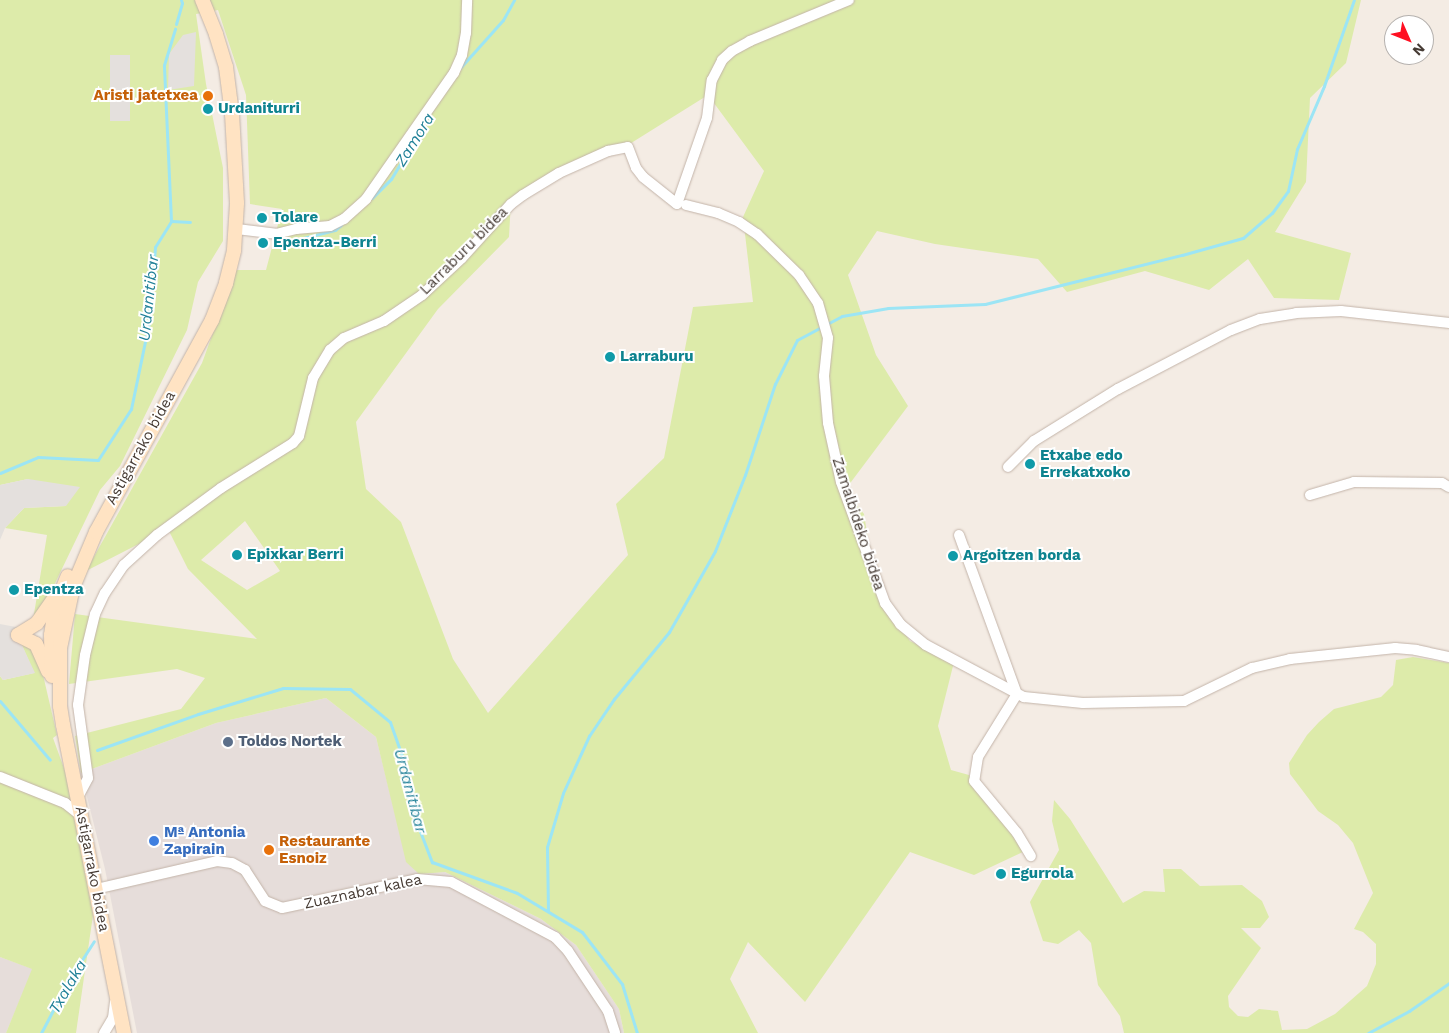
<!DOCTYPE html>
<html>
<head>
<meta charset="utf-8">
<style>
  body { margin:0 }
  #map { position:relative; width:1449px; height:1033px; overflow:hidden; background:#f4ece4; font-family:"Work Sans",sans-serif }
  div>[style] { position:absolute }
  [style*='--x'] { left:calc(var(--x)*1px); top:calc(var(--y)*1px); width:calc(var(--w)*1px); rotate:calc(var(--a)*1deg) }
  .industrial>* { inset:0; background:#e6ddda }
  .green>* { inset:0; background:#ddebaa }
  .parking>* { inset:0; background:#e4e0dd; transform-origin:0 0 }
  .stream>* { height:3px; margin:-1.5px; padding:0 1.5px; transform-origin:1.5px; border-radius:1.5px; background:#9ce5f5 }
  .roads { filter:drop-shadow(0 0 1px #c3b4a9) drop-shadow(0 0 1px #c3b4a9) }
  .street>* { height:10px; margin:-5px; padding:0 5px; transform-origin:5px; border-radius:5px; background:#fff }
  .secondary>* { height:14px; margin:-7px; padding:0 7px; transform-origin:7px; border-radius:7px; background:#ffe3c3 }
  .dots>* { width:14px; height:14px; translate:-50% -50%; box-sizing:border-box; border:2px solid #fff; border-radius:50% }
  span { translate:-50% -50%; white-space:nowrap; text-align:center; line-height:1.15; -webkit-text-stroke:4px #fff; paint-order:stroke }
  .food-label { font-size:15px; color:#c56008; font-weight:700 }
  .right { translate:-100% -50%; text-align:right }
  .left { translate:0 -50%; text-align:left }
  .culture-label { font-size:15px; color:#0d838f; font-weight:700 }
  .street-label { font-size:15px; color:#463b34 }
  .service-label { font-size:15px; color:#4e5e75; font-weight:700 }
  .shop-label { font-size:15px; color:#366cbe; font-weight:700 }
  .water-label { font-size:16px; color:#218198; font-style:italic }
  .north { position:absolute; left:1384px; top:15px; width:50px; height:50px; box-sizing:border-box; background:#fff; border:1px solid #b5b1ae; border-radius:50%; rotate:134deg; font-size:14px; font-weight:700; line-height:20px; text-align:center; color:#463b34 }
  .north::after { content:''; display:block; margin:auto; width:18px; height:22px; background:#ff1022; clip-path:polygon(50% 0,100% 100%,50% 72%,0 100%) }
</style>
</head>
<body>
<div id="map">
  <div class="industrial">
    <i style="clip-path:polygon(326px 698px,376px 737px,407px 862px,419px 873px,445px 872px,541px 919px,576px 945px,619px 1009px,624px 1033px,137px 1033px,105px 869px,81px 773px,216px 723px)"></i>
    <i style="clip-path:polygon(0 957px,33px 969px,6px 1033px,0 1033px)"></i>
  </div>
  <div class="green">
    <i style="clip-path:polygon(evenodd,0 0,1361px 0,1346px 63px,1310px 98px,1306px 182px,1275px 232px,1351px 253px,1339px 300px,1274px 298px,1248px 259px,1209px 290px,1145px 271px,1067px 292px,1038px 259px,935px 244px,877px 231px,848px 275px,876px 355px,908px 406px,845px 490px,864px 514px,876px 590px,910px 641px,954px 662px,938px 726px,951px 770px,969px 775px,1029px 849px,974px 875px,910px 852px,805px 1002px,748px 942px,730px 979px,758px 1033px,624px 1033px,619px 1009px,576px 945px,541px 919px,445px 872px,419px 874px,406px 862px,376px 737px,326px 698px,216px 723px,81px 773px,75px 736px,181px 709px,205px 678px,177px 669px,69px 684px,75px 614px,257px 639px,188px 569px,168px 529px,86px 571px,202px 363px,236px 270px,266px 270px,282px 209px,250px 204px,246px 95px,218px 10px,196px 14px,206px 84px,223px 168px,223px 241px,198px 282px,187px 330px,120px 466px,100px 490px,45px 604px,33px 620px,47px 535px,5px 528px,24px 508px,66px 506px,28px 479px,0 485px,0 0,708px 95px,764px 171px,743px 217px,753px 302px,693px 307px,664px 458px,616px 504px,628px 555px,488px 713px,453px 659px,401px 522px,366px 489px,356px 422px,438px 309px,509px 237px,511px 200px,628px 145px,708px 95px,0 0,245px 521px,280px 571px,247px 590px,201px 560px,245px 521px)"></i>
    <i style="clip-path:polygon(21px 643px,32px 647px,40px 662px,57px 735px,53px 738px,69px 782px,93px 915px,76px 1033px,6px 1033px,32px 969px,0 957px,0 676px,3px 680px,34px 673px)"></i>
    <i style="clip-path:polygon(1413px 657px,1449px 663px,1449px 1033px,1124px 1033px,1120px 1016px,1098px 985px,1091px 943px,1079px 930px,1058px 944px,1043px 941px,1030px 902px,1059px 850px,1052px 821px,1054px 800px,1070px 819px,1123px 903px,1144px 891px,1165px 892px,1163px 869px,1181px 869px,1200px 886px,1242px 885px,1262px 901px,1269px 917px,1260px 928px,1241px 928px,1261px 948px,1228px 996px,1229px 1007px,1238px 1016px,1248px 1017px,1259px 1009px,1278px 1011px,1282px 1030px,1307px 1029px,1335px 1014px,1367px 986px,1376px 964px,1376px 944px,1363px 932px,1354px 929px,1373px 893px,1353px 843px,1338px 825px,1318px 811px,1290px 774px,1289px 763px,1307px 735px,1319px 722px,1334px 709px,1381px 697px,1393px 685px,1396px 660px)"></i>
  </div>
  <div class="parking">
    <i style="clip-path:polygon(196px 32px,194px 86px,168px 90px,169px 54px,183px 35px)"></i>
    <i style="left:110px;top:55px;width:20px;height:66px"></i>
    <i style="clip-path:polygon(28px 479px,80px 487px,66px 506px,24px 508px,5px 528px,0 540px,0 485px)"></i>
    <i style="clip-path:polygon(0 624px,16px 627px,21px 643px,35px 673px,3px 680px,0 676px)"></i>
  </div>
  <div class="stream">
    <i style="--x:176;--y:24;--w:22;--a:-74"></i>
    <i style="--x:182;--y:3;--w:3;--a:-108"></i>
    <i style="--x:460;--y:68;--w:64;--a:-48.1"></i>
    <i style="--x:503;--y:20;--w:23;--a:-61"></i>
    <i style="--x:372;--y:198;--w:27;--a:-45"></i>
    <i style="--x:391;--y:179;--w:64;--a:-59"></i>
    <i style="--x:171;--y:221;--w:19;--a:3"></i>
    <i style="--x:287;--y:242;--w:49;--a:-14"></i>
    <i style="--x:335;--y:230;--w:8;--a:-40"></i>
    <i style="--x:0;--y:473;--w:41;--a:-22.8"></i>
    <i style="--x:38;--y:457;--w:60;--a:2.9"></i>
    <i style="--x:98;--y:460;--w:61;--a:-57.1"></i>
    <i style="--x:131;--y:409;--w:89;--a:-78.3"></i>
    <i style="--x:149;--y:322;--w:75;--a:-85.4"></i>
    <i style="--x:155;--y:247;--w:31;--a:-58"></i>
    <i style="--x:171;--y:221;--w:156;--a:-92.6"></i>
    <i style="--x:164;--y:65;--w:38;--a:-73"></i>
    <i style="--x:0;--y:701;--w:77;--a:49.7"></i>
    <i style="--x:97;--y:750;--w:107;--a:-19.6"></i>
    <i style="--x:198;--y:714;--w:89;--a:-17"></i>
    <i style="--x:283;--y:688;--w:67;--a:0.9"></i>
    <i style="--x:350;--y:689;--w:52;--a:39.5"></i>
    <i style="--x:390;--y:722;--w:51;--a:70.5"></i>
    <i style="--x:407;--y:770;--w:57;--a:78.9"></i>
    <i style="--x:418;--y:826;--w:39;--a:69"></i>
    <i style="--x:432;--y:862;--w:90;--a:20"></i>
    <i style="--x:517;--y:893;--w:76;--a:31"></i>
    <i style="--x:582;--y:932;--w:66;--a:52.4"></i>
    <i style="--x:622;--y:984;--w:51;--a:73"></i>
    <i style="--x:548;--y:911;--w:64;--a:-90.9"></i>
    <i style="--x:547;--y:847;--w:56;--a:-73.5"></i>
    <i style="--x:563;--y:793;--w:63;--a:-65.5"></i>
    <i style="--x:589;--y:736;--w:45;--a:-56"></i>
    <i style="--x:614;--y:699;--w:87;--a:-50.6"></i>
    <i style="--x:669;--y:632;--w:93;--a:-60.4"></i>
    <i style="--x:715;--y:551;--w:82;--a:-68.5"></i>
    <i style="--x:745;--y:475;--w:96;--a:-71.8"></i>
    <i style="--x:775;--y:384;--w:49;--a:-63.4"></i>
    <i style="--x:797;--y:340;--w:51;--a:-28.1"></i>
    <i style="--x:842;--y:316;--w:47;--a:-9.9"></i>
    <i style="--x:888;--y:308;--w:97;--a:-2.4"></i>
    <i style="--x:985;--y:304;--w:203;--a:-14"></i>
    <i style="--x:1182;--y:255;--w:63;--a:-15.6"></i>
    <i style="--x:1243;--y:238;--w:38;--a:-41"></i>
    <i style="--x:1272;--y:213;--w:27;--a:-54"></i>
    <i style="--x:1288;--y:191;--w:43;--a:-77.9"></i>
    <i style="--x:1297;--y:149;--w:69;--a:-66.8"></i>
    <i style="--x:1324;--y:86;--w:91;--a:-70.8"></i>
    <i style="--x:41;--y:1033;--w:60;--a:-62.2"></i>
    <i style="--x:69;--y:980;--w:46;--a:-57.3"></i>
    <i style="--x:1368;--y:1033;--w:47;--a:-28.2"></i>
    <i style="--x:1409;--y:1011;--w:49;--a:-35"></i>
  </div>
  <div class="roads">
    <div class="street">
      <i style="--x:686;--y:205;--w:33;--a:14"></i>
      <i style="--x:718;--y:213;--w:23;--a:23"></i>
      <i style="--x:739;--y:222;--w:22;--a:34"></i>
      <i style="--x:757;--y:234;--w:59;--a:44.3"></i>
      <i style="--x:799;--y:275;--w:34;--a:56"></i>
      <i style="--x:818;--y:303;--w:36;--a:74"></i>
      <i style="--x:828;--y:338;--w:38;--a:96"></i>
      <i style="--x:824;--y:376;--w:47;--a:85.1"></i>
      <i style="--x:828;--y:423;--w:60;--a:77.6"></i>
      <i style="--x:841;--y:482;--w:129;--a:70"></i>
      <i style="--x:885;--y:603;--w:26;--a:54"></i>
      <i style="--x:900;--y:624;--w:33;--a:39"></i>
      <i style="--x:926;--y:645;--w:111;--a:28"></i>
      <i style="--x:1024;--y:697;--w:59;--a:5.8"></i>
      <i style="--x:1083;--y:703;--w:101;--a:-1.1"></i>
      <i style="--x:1184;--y:701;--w:76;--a:-25.9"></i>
      <i style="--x:1252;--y:668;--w:39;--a:-13"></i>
      <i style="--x:1290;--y:659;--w:106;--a:-6"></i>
      <i style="--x:1395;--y:648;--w:21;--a:5"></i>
      <i style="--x:1416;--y:650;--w:34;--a:12"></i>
      <i style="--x:237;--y:229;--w:39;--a:7"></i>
      <i style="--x:276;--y:234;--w:21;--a:-14"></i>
      <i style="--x:296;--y:229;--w:34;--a:-5"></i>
      <i style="--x:330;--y:226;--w:16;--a:-27"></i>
      <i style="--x:344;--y:219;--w:30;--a:-42"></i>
      <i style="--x:366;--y:199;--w:154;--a:-55.1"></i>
      <i style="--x:454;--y:73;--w:20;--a:-66"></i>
      <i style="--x:462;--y:55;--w:22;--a:-80"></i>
      <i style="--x:466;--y:33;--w:33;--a:-88"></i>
      <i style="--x:1008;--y:467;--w:37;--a:-45"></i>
      <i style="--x:1034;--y:441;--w:99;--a:-31.8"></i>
      <i style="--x:1118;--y:389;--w:127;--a:-27.6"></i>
      <i style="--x:1231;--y:330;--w:31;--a:-21"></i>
      <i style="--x:1260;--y:319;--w:36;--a:-9"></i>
      <i style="--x:1296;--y:313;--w:45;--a:-2.5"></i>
      <i style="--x:1341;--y:311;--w:109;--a:6.3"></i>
      <i style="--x:1310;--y:495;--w:46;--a:-16.5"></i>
      <i style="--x:1354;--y:482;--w:88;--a:0.7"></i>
      <i style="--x:1442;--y:483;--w:8;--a:30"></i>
      <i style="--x:959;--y:535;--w:169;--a:70"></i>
      <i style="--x:1017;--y:694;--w:74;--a:121.8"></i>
      <i style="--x:978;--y:757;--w:24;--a:99"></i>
      <i style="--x:974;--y:781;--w:67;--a:50.4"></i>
      <i style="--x:1017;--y:833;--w:27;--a:59"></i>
      <i style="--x:0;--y:777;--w:70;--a:21.8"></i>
      <i style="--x:65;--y:803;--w:21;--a:39"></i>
      <i style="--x:78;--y:797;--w:21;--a:-62"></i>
      <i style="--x:88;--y:778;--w:74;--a:-97.8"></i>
      <i style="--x:78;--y:705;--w:50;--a:-82"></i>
      <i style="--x:85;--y:655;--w:42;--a:-76.3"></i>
      <i style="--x:95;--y:614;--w:23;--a:-65"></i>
      <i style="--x:105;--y:593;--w:34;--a:-56"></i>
      <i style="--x:124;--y:565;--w:45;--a:-42.3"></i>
      <i style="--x:157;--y:535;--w:79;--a:-36.3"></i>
      <i style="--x:221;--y:488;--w:85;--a:-32"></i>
      <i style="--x:293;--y:443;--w:9;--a:-49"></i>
      <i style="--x:299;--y:436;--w:60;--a:-76.4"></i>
      <i style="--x:313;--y:378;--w:33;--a:-59"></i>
      <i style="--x:330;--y:350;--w:18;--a:-41"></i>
      <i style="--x:344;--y:338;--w:43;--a:-23"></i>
      <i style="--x:384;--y:321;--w:46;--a:-34.4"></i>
      <i style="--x:422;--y:295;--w:54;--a:-42.8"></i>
      <i style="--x:462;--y:258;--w:73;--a:-47.8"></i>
      <i style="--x:511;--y:204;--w:15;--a:-37"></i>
      <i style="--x:523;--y:195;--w:42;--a:-31.4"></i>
      <i style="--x:559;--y:173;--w:54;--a:-24.2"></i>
      <i style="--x:608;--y:151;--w:20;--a:-11"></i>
      <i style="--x:628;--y:147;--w:22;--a:69"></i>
      <i style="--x:636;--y:168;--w:11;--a:52"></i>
      <i style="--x:643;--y:177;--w:43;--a:38.5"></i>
      <i style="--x:677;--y:204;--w:91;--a:-70.8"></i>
      <i style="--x:707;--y:118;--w:38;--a:-83"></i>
      <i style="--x:712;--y:80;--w:22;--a:-63"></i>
      <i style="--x:722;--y:60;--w:13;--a:-42"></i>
      <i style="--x:732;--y:51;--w:21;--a:-29"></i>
      <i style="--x:750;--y:41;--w:107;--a:-22.5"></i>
      <i style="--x:96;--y:889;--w:124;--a:-13"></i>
      <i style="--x:217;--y:861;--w:15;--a:8"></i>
      <i style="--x:232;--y:863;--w:15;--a:28"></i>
      <i style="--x:245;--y:870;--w:37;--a:57"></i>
      <i style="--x:265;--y:901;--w:18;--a:22"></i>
      <i style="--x:282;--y:908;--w:138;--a:-12.1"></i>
      <i style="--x:417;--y:879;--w:34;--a:5"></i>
      <i style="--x:451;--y:882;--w:118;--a:27.9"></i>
      <i style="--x:555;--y:937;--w:19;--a:47"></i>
      <i style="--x:568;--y:951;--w:72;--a:56.3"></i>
      <i style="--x:608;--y:1011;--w:23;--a:72"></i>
      <i style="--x:104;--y:1033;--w:17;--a:-59"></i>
      <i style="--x:113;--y:1018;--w:16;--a:-83"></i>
    </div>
    <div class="secondary">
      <i style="--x:18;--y:635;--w:22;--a:-32"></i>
      <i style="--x:37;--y:623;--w:33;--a:-55"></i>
      <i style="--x:18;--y:635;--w:20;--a:27"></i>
      <i style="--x:36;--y:644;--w:30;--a:66"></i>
      <i style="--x:52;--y:676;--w:41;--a:-91.4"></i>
      <i style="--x:51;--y:635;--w:30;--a:-81"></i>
      <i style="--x:56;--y:605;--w:31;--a:-68"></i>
      <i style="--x:124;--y:1033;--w:314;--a:-101.2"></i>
      <i style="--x:63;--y:725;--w:19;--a:-99"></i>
      <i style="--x:60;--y:706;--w:58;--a:-90"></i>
      <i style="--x:60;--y:648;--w:62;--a:-78"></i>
      <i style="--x:73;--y:587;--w:60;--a:-67.3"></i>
      <i style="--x:96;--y:532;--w:242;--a:-61.3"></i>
      <i style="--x:212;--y:320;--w:40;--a:-69"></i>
      <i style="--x:226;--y:283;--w:34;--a:-76"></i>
      <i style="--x:234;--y:250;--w:47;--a:-86.3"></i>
      <i style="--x:237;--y:203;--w:89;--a:-93.2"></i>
      <i style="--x:232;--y:114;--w:47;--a:-97.3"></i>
      <i style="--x:226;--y:67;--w:34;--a:-107"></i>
      <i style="--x:216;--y:34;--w:37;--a:-112"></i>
    </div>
  </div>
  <div class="dots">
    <i style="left:208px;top:96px;background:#e8710a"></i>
    <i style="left:208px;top:109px;background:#0f9aa8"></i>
    <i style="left:262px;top:218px;background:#0f9aa8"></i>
    <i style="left:263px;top:243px;background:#0f9aa8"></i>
    <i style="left:610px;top:357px;background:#0f9aa8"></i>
    <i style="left:1030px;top:464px;background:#0f9aa8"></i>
    <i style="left:237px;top:555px;background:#0f9aa8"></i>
    <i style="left:953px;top:556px;background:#0f9aa8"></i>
    <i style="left:14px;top:590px;background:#0f9aa8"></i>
    <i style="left:228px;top:742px;background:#5c6f8a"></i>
    <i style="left:154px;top:841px;background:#3f7fe0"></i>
    <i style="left:269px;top:850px;background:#e8710a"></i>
    <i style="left:1001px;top:874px;background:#0f9aa8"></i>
  </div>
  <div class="food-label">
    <span class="right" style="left:198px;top:96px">Aristi jatetxea</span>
    <span class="left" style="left:279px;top:850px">Restaurante<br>Esnoiz</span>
  </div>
  <div class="culture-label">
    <span class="left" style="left:218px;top:109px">Urdaniturri</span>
    <span class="left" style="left:272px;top:218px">Tolare</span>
    <span class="left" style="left:273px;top:243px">Epentza-Berri</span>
    <span class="left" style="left:620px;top:357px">Larraburu</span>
    <span class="left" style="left:1040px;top:464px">Etxabe edo<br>Errekatxoko</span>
    <span class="left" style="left:247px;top:555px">Epixkar Berri</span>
    <span class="left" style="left:963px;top:556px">Argoitzen borda</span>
    <span class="left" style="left:24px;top:590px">Epentza</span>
    <span class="left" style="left:1011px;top:874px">Egurrola</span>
  </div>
  <div class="street-label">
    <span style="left:464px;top:251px;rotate:-45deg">Larraburu bidea</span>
    <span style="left:141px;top:448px;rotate:-61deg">Astigarrako bidea</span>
    <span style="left:858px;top:524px;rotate:72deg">Zamalbideko bidea</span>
    <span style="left:92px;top:869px;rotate:79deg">Astigarrako bidea</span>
    <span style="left:363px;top:892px;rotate:-12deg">Zuaznabar kalea</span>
  </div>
  <div class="service-label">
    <span class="left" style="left:238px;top:742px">Toldos Nortek</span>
  </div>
  <div class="shop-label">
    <span class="left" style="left:164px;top:841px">Mª Antonia<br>Zapirain</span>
  </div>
  <div class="water-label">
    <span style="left:415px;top:140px;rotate:-58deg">Zamora</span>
    <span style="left:149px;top:298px;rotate:-84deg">Urdanitibar</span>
    <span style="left:410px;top:791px;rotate:75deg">Urdanitibar</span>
    <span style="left:68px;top:987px;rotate:-60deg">Txalaka</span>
  </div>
  <div class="north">N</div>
</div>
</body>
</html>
